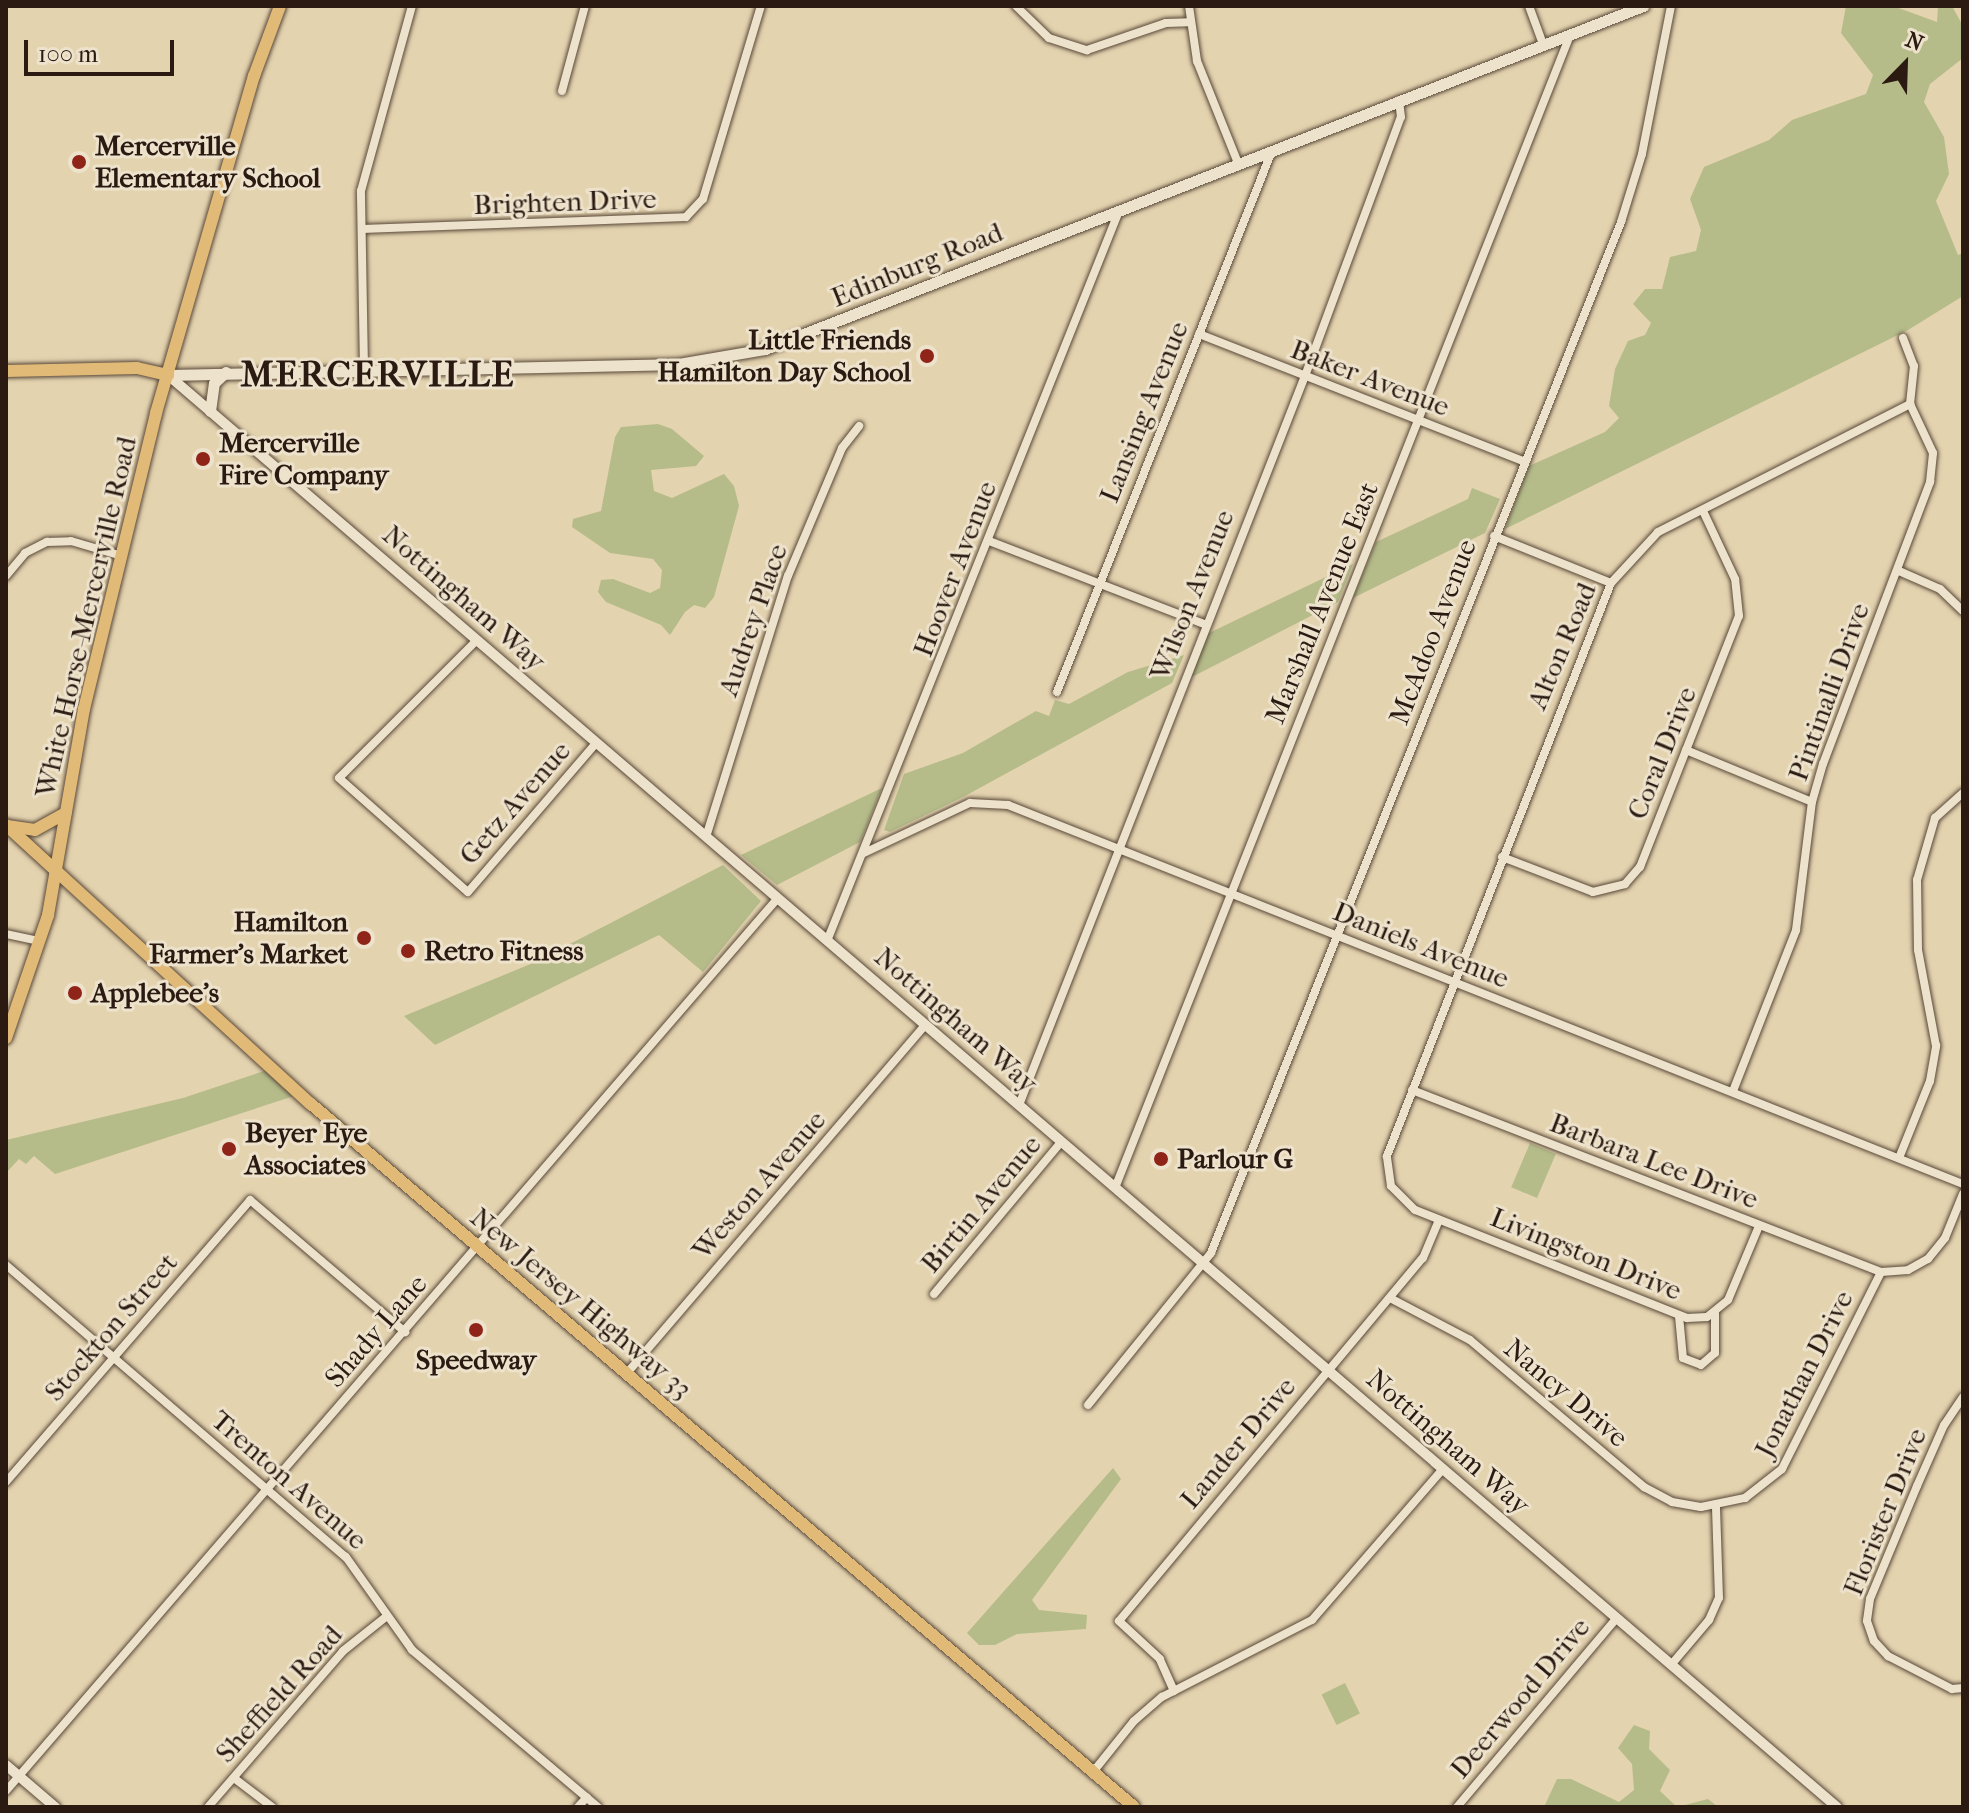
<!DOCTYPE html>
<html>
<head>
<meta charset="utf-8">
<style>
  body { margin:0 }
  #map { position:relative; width:1969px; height:1813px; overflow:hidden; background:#e4d3af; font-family:"IM FELL French Canon",serif }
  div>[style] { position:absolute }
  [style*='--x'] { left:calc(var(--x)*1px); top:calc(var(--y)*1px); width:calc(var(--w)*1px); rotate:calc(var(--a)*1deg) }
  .green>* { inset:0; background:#b5bc8a; transform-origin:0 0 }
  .roads { filter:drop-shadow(0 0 2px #584839) drop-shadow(0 0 2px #584839) }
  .minor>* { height:8px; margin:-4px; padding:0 4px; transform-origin:4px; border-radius:4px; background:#ede2cb }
  .tertiary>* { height:10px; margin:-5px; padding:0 5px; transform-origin:5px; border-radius:5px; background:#ede2cb }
  .secondary>* { height:11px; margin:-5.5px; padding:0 5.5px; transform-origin:5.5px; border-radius:5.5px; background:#ede2cb }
  .primary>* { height:12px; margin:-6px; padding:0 6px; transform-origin:6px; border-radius:6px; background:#e2ba78 }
  .dots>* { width:22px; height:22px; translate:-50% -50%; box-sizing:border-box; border:4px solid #ede2cb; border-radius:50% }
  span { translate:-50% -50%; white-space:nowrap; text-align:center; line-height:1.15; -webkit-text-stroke:6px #ede2cb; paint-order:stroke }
  .poi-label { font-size:28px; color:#2a1a12; font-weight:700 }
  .left { translate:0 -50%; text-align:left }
  .right { translate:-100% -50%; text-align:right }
  .street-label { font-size:28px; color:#2a1a12 }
  .district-label { font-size:36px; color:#2a1a12; font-weight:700; letter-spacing:2px }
  .frame { position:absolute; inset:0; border:8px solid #2a1a12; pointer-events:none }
  .north { position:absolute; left:1865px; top:24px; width:80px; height:80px; -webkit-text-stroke:6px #ede2cb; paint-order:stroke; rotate:23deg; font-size:22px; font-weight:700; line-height:32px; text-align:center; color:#2a1a12 }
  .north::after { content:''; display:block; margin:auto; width:28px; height:36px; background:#2a1a12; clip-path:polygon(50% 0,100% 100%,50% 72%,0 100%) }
  .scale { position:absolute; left:24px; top:40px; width:150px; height:36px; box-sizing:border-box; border:4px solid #2a1a12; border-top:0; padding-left:10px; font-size:24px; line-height:28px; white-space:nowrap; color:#2a1a12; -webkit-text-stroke:6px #ede2cb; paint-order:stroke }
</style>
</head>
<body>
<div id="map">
  <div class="green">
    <i style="clip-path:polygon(1846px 6px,1893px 6px,1937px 22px,1938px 6px,1952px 6px,1963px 26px,1963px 58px,1930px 84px,1924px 102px,1944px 137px,1949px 174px,1936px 201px,1958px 255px,1963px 253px,1963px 296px,1908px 330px,1505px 529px,1529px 466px,1605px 432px,1619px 418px,1609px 406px,1615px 369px,1628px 341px,1645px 335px,1651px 323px,1633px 304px,1645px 289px,1662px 289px,1670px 257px,1696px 251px,1701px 230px,1690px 199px,1704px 167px,1769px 140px,1792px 120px,1866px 94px,1873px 75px,1841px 33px)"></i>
    <i style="clip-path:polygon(658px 424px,672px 429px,704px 456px,696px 466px,651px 470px,654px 491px,672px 498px,724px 474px,734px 486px,739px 506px,714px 597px,705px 608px,694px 605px,685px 612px,670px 635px,661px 625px,606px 602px,598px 592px,601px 580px,613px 579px,650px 593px,660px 588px,662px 570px,653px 559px,610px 553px,572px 527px,573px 519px,601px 511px,615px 437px,621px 427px)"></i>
    <i style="clip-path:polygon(1472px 488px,1500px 499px,1485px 533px,1353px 598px,1376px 542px,1468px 499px)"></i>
    <i style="clip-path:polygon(1353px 564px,1338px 602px,1190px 678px,1207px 634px)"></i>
    <i style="clip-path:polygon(1184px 655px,1172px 683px,965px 796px,890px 832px,884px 830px,904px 774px,963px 753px,1036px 711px,1049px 716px,1055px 700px,1069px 704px,1128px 672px)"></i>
    <i style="clip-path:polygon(882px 788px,860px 842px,777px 885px,741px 855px)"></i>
    <i style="clip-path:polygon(723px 865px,761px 901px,703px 972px,659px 935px,435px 1045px,404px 1016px,533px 963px)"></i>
    <i style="clip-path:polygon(267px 1070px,294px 1096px,55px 1174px,34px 1156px,26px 1164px,19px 1159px,6px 1173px,6px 1140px,183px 1098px)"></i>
    <i style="left:1530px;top:1143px;width:28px;height:48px;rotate:23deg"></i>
    <i style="clip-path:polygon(1113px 1468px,1121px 1479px,1032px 1600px,1039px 1610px,1087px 1615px,1086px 1629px,1017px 1634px,995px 1645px,979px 1645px,967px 1633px)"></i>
    <i style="left:1345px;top:1683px;width:34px;height:26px;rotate:64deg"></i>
    <i style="clip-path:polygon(1634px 1725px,1650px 1731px,1649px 1749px,1670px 1770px,1660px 1791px,1677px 1807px,1708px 1799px,1718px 1807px,1544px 1807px,1557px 1779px,1571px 1779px,1619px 1802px,1634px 1790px,1632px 1764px,1618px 1748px)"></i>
  </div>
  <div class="roads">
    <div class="minor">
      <i style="--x:1016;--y:6;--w:46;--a:44.1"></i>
      <i style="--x:1049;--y:38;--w:40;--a:18"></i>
      <i style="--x:1087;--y:50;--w:83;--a:-18.9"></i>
      <i style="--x:1166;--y:23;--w:23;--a:-2"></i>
      <i style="--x:1189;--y:6;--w:56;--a:81.7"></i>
      <i style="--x:1197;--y:61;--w:110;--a:68.1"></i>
      <i style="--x:1529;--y:6;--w:40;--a:69.8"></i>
      <i style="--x:562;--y:91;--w:88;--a:-74.9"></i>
      <i style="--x:362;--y:229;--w:324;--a:-2.1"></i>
      <i style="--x:686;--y:217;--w:25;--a:-47"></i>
      <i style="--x:703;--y:199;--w:202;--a:-73.3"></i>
      <i style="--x:1199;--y:334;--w:350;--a:21.4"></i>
      <i style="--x:1903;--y:338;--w:30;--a:69"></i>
      <i style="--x:1914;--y:366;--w:38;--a:96"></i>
      <i style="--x:364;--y:368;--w:177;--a:-91"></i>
      <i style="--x:361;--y:191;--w:192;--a:-74.6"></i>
      <i style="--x:1494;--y:536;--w:126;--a:21.9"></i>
      <i style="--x:989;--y:541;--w:230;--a:21.1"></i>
      <i style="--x:1899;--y:571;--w:45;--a:23.7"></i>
      <i style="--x:1940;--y:589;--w:32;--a:44"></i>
      <i style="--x:6;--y:576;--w:30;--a:-50"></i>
      <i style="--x:25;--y:553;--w:25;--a:-27"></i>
      <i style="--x:47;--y:542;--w:24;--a:-2"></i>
      <i style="--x:71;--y:541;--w:53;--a:16.4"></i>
      <i style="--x:477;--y:640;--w:195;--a:135"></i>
      <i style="--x:339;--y:778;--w:172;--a:41.5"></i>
      <i style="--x:468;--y:892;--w:196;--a:-49.3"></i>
      <i style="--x:1057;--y:692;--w:582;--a:-68.33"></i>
      <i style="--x:1686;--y:750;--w:136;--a:22.4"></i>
      <i style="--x:706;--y:837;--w:274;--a:-72.6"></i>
      <i style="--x:788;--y:576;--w:139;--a:-67.1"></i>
      <i style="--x:842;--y:448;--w:28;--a:-52"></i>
      <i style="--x:864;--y:853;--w:117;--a:-25.3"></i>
      <i style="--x:970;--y:803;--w:38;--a:3"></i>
      <i style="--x:1008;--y:805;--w:1027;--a:21.65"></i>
      <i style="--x:1502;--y:857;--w:97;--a:21"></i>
      <i style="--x:1593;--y:892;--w:33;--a:-14"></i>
      <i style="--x:1625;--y:884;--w:23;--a:-49"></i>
      <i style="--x:1640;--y:867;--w:270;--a:-68.5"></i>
      <i style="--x:1739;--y:616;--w:37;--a:-96"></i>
      <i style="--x:1735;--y:579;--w:75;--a:-115.2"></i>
      <i style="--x:6;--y:934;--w:35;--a:12"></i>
      <i style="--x:827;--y:941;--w:786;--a:-68.2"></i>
      <i style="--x:1412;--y:1090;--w:503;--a:21.21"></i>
      <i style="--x:1881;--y:1272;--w:27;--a:-4"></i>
      <i style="--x:1908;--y:1270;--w:23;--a:-29"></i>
      <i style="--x:1928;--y:1259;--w:27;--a:-51"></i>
      <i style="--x:1945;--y:1238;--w:48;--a:-67.8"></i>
      <i style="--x:1733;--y:1091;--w:173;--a:-68.6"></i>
      <i style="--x:1796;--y:930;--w:129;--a:-82.9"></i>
      <i style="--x:1812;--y:802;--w:40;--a:-74"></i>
      <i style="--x:1823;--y:764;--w:302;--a:-69.2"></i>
      <i style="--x:1930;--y:482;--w:29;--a:-84"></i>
      <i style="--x:1933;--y:453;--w:54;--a:-115.1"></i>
      <i style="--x:1019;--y:1105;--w:783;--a:-68.58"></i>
      <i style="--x:1305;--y:376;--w:276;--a:-69.7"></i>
      <i style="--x:1401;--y:117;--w:17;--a:-97"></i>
      <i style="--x:1899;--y:1158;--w:83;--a:-68.1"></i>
      <i style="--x:1930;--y:1081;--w:36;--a:-80"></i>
      <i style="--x:1936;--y:1046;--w:98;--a:-100.6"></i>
      <i style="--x:1918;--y:950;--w:70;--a:-90.8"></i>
      <i style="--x:1917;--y:880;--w:65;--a:-73.8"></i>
      <i style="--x:1935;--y:818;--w:38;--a:-42"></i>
      <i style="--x:1115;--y:1188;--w:1240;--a:-68.46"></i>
      <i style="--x:1759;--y:1226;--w:80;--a:112.7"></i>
      <i style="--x:1728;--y:1300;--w:27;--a:141"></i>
      <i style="--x:1707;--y:1317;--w:20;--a:177"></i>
      <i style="--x:1687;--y:1318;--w:293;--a:-158.3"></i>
      <i style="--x:1415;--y:1210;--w:34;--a:-135"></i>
      <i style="--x:1391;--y:1186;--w:30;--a:-98"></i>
      <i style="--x:1387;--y:1156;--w:615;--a:-68.65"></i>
      <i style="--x:1611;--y:583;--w:69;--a:-47.3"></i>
      <i style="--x:1658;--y:532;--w:283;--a:-26.9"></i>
      <i style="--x:6;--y:1265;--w:448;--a:40.7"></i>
      <i style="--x:346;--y:1557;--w:114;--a:54.6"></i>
      <i style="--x:412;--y:1650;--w:243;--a:40.2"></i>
      <i style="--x:934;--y:1294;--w:198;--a:-50.1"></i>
      <i style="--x:1390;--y:1298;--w:90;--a:27.7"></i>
      <i style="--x:1470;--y:1340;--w:228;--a:40.2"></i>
      <i style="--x:1644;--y:1487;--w:32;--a:28"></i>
      <i style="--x:1672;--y:1502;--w:29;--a:10"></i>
      <i style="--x:1701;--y:1507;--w:45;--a:-11.6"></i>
      <i style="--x:1745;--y:1498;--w:47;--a:-38.1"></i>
      <i style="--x:1782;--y:1469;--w:220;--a:-63.3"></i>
      <i style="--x:1679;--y:1316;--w:42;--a:84.6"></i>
      <i style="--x:1683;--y:1358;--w:19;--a:21"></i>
      <i style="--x:1701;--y:1365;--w:18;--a:-41"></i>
      <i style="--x:1715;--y:1353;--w:40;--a:-90"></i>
      <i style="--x:627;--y:1373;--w:458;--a:-49.4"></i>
      <i style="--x:1963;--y:1397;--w:34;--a:124"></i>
      <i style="--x:1944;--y:1425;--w:67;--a:113.9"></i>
      <i style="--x:1917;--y:1486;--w:122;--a:112.6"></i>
      <i style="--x:1870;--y:1599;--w:22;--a:98"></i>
      <i style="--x:1867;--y:1621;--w:21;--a:71"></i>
      <i style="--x:1874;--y:1641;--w:21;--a:47"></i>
      <i style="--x:1888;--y:1656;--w:72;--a:27.3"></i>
      <i style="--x:1952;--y:1689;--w:11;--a:-5"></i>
      <i style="--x:1088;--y:1405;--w:196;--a:-51"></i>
      <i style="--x:1211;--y:1253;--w:1110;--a:-68.31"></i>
      <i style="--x:1621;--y:222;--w:71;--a:-72.8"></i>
      <i style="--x:1642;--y:154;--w:151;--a:-78.9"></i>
      <i style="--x:6;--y:1482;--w:373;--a:-49.1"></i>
      <i style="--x:250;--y:1200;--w:204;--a:40.4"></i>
      <i style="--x:1671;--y:1665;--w:59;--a:-49.8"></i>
      <i style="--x:1709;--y:1620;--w:24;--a:-66"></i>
      <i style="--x:1719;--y:1598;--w:92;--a:-91.9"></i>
      <i style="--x:1174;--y:1691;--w:35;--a:-114"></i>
      <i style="--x:1160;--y:1659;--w:56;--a:-137.2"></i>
      <i style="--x:1119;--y:1621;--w:473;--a:-50.1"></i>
      <i style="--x:1423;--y:1258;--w:41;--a:-67.2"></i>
      <i style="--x:1093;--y:1772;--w:65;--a:-51.2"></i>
      <i style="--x:1134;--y:1721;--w:37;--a:-41"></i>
      <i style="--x:1162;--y:1697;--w:169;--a:-27.2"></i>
      <i style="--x:1312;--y:1620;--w:200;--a:-49.1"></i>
      <i style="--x:234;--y:1778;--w:48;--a:37.3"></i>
      <i style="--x:6;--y:1791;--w:1179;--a:-49.16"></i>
      <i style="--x:208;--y:1807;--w:206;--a:-49.1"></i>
      <i style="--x:343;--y:1651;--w:56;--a:-38.5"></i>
      <i style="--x:578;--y:1807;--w:13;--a:-48"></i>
      <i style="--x:1457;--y:1807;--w:248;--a:-49.8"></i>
    </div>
    <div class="tertiary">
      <i style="--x:168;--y:375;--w:2199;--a:40.63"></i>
      <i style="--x:6;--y:1765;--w:65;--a:40.6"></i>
    </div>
    <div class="secondary">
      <i style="--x:168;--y:375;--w:510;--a:-1.24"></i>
      <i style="--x:678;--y:364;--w:88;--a:-9.8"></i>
      <i style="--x:765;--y:349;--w:943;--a:-21.34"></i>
      <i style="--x:210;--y:411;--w:28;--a:-82"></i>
      <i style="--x:214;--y:383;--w:16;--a:-43"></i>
    </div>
    <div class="primary">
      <i style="--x:6;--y:371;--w:131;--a:-1.3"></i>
      <i style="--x:137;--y:368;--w:32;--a:13"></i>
      <i style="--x:6;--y:825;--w:413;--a:42.5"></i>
      <i style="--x:311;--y:1104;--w:1082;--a:40.5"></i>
      <i style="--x:7;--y:826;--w:28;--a:8"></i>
      <i style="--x:35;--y:830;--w:35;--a:-29"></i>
      <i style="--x:6;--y:1038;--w:130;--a:-71.1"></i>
      <i style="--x:48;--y:915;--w:209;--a:-80.1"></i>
      <i style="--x:84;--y:709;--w:305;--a:-76.3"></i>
      <i style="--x:156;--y:413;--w:351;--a:-73.8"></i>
      <i style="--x:254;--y:76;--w:75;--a:-69.6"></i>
    </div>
  </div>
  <div class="dots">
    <i style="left:79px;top:162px;background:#8f2418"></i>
    <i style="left:927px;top:356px;background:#8f2418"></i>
    <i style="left:203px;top:459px;background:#8f2418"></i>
    <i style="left:364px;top:938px;background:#8f2418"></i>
    <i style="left:408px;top:951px;background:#8f2418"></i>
    <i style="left:75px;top:993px;background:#8f2418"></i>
    <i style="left:229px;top:1149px;background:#8f2418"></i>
    <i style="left:1161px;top:1159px;background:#8f2418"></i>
    <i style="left:476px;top:1330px;background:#8f2418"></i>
  </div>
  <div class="poi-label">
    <span class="left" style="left:95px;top:162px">Mercerville<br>Elementary School</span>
    <span class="right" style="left:911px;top:356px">Little Friends<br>Hamilton Day School</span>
    <span class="left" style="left:219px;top:459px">Mercerville<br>Fire Company</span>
    <span class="right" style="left:348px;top:938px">Hamilton<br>Farmer's Market</span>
    <span class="left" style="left:424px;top:951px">Retro Fitness</span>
    <span class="left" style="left:91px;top:993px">Applebee's</span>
    <span class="left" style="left:245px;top:1149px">Beyer Eye<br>Associates</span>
    <span class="left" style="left:1177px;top:1159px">Parlour G</span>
    <span style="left:476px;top:1360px">Speedway</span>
  </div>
  <div class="street-label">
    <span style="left:565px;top:202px;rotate:-2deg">Brighten Drive</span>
    <span style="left:917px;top:265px;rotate:-22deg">Edinburg Road</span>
    <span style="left:1370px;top:378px;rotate:21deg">Baker Avenue</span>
    <span style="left:1144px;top:412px;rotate:-68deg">Lansing Avenue</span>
    <span style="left:955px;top:569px;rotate:-69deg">Hoover Avenue</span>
    <span style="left:1192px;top:595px;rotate:-68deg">Wilson Avenue</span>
    <span style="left:464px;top:598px;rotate:41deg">Nottingham Way</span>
    <span style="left:1322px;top:603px;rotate:-68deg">Marshall Avenue East</span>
    <span style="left:86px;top:617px;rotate:-77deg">White Horse-Mercerville Road</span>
    <span style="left:753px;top:620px;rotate:-71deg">Audrey Place</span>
    <span style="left:1433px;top:632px;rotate:-69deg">McAdoo Avenue</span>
    <span style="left:1562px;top:646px;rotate:-67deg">Alton Road</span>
    <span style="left:1829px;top:692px;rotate:-70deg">Pintinalli Drive</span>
    <span style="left:1662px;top:753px;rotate:-68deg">Coral Drive</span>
    <span style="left:515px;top:803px;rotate:-49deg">Getz Avenue</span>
    <span style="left:1421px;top:945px;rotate:22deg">Daniels Avenue</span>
    <span style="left:956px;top:1020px;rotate:41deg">Nottingham Way</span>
    <span style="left:1654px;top:1161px;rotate:21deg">Barbara Lee Drive</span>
    <span style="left:759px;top:1185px;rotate:-49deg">Weston Avenue</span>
    <span style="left:981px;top:1204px;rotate:-50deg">Birtin Avenue</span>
    <span style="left:1586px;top:1254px;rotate:22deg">Livingston Drive</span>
    <span style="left:581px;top:1303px;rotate:40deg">New Jersey Highway 33</span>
    <span style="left:111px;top:1327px;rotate:-49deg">Stockton Street</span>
    <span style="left:376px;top:1331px;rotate:-49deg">Shady Lane</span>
    <span style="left:1804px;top:1374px;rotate:-63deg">Jonathan Drive</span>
    <span style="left:1566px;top:1393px;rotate:40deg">Nancy Drive</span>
    <span style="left:1448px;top:1442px;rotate:41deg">Nottingham Way</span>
    <span style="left:1238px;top:1443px;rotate:-50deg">Lander Drive</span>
    <span style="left:289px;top:1480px;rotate:41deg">Trenton Avenue</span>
    <span style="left:1885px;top:1512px;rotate:-68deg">Florister Drive</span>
    <span style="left:279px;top:1694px;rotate:-48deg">Sheffield Road</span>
    <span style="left:1520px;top:1698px;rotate:-50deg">Deerwood Drive</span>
  </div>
  <div class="district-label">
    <span style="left:378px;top:375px">MERCERVILLE</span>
  </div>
  <div class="frame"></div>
  <div class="north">N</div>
  <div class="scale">100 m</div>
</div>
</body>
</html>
